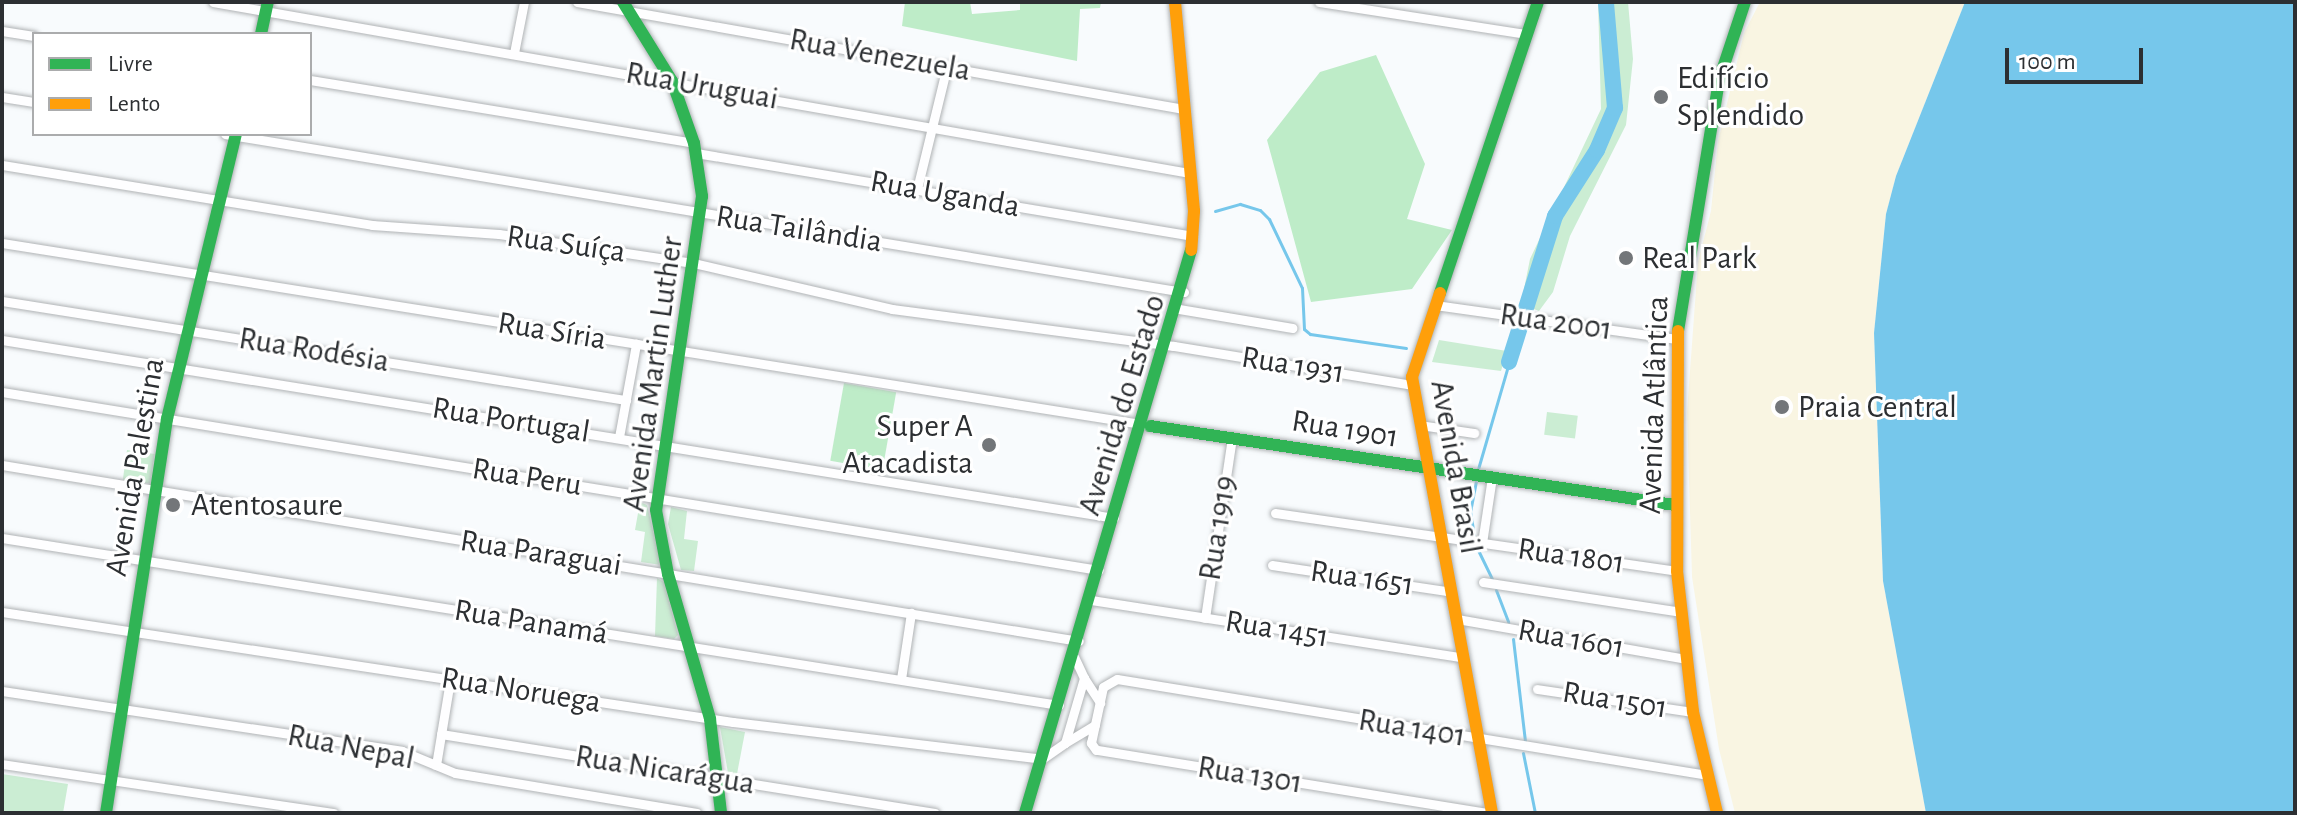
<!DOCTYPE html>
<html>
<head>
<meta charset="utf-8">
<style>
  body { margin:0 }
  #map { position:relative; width:2297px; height:815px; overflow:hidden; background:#f8fbfd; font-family:"Alegreya Sans",sans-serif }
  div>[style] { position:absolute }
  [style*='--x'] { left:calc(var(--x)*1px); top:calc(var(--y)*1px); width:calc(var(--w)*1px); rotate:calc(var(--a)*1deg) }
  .green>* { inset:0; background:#cbedd3; transform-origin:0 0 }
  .forest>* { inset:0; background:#beecc8; transform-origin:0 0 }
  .sand>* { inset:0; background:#f9f5e2 }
  .water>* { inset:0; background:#76c7eb }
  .stream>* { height:3px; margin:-1.5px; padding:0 1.5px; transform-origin:1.5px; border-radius:1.5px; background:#76c7eb }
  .river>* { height:16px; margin:-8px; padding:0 8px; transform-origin:8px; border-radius:8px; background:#76c7eb }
  .roads { filter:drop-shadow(0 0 2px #b0b3b5) drop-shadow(0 0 2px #b0b3b5) }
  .street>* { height:9px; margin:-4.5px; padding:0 4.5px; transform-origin:4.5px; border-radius:4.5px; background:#fefeff }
  .fast>* { height:12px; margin:-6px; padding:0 6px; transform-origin:6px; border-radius:6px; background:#30b455 }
  .slow>* { height:12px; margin:-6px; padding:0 6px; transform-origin:6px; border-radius:6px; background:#ff9f0a }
  .dots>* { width:22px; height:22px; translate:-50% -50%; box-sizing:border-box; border:4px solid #fff; border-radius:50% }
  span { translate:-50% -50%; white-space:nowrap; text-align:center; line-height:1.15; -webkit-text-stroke:6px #fff; paint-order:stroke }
  .street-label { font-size:32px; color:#2c2f32 }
  .poi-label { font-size:32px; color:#2c2f32 }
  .left { translate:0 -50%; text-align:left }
  .right { translate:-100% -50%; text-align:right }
  .frame { position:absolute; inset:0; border:4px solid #2c2f32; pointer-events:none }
  .legend { position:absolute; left:32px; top:32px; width:280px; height:104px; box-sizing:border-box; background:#fff; border:2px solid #abacad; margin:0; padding:10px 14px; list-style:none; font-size:24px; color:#2c2f32 }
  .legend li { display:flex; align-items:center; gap:16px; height:40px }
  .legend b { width:40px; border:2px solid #abacad }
  .scale { position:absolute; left:2005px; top:48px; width:138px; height:36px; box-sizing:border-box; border:4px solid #2c2f32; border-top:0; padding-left:10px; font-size:24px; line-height:28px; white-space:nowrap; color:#2c2f32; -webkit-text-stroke:6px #fff; paint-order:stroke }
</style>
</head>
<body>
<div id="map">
  <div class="green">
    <i style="clip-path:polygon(1598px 2px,1628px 2px,1633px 59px,1626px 125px,1570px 236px,1553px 292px,1539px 311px,1521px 304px,1530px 259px,1601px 109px)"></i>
    <i style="clip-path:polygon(1439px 340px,1507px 351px,1501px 371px,1432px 362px)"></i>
    <i style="left:1547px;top:412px;width:31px;height:23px;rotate:7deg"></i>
    <i style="left:127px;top:450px;width:28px;height:30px;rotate:8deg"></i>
    <i style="clip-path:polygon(640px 502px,647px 505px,661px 565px,641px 562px,645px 532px,635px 530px)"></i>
    <i style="clip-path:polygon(671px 507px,687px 511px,684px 539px,698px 541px,694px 571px,681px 570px,668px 524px)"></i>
    <i style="clip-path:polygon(657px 578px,664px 582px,678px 635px,674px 639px,655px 636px)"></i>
    <i style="clip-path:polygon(720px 727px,745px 732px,737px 774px,728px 773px)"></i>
    <i style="clip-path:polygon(2px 774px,68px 784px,63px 813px,2px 813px)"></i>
  </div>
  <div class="forest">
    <i style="clip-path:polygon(905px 2px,970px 2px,972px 14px,1020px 10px,1020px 2px,1101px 2px,1100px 8px,1080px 9px,1077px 61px,902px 26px)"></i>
    <i style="clip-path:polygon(1376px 55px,1425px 164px,1407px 219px,1452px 230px,1412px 289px,1311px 302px,1267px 140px,1320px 72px)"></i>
    <i style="left:844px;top:383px;width:53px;height:79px;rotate:10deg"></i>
  </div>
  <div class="sand">
    <i style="clip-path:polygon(1760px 2px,1965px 2px,1896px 176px,1886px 214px,1874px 333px,1883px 581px,1926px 813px,1735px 813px,1719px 749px,1692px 577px,1687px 412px,1698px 262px,1711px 211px,1718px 141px,1744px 33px)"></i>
  </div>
  <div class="water">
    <i style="clip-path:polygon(1965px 2px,2295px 2px,2295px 813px,1926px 813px,1883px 581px,1874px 333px,1886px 214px,1896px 176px)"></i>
  </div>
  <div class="stream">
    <i style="--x:1215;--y:211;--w:26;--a:-16"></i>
    <i style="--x:1240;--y:204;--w:21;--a:17"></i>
    <i style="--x:1260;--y:210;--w:13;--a:45"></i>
    <i style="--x:1269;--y:219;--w:76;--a:64.4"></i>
    <i style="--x:1302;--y:288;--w:41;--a:87.2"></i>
    <i style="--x:1304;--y:329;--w:8;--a:40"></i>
    <i style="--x:1310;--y:334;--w:97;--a:8.3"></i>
    <i style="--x:1478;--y:469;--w:111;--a:-73.8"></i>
    <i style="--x:1474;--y:536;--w:24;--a:-99"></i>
    <i style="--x:1470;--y:512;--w:31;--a:-79"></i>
    <i style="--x:1477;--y:548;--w:34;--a:64"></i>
    <i style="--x:1496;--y:590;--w:34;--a:69"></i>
    <i style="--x:1513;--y:639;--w:103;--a:83.3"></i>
    <i style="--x:1523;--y:753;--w:61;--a:78.7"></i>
  </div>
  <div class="river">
    <i style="--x:1509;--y:362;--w:153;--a:-72.5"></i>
    <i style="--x:1555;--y:216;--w:78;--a:-57.5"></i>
    <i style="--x:1597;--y:150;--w:46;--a:-66.8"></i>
    <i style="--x:1615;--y:108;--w:106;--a:-94.9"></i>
  </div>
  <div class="roads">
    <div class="street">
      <i style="--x:213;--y:2;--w:992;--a:9.93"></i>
      <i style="--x:577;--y:2;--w:616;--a:10"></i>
      <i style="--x:1319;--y:2;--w:209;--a:8.8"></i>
      <i style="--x:2;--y:31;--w:32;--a:9"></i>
      <i style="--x:514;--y:53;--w:52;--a:-78.9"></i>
      <i style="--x:310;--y:80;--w:389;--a:9.3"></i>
      <i style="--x:2;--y:97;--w:32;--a:9"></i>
      <i style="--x:225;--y:134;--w:972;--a:9.36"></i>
      <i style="--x:696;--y:153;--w:504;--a:9.48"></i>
      <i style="--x:2;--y:165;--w:375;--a:9.2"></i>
      <i style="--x:372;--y:225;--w:127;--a:4.1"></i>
      <i style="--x:499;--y:234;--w:196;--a:8.5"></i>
      <i style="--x:693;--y:263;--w:204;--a:13"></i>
      <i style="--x:892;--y:309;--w:284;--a:7.5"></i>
      <i style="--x:1174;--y:346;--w:241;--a:9.3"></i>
      <i style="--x:917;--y:189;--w:127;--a:-76.3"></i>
      <i style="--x:2;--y:243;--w:1159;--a:9.03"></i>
      <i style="--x:2;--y:301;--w:632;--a:9.02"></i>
      <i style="--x:1435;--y:305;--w:244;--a:8"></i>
      <i style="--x:1179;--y:309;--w:115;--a:9.5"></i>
      <i style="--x:2;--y:340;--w:1126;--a:9.09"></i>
      <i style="--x:2;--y:392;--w:1111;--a:9.22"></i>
      <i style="--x:1420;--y:425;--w:55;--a:8.4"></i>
      <i style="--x:619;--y:437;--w:95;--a:-79.6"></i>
      <i style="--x:2;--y:465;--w:1091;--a:9.28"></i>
      <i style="--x:1275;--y:513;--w:406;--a:8.2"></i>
      <i style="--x:2;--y:538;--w:1070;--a:8.98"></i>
      <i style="--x:1482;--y:543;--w:67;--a:-81.4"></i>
      <i style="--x:1272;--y:565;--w:182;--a:8.5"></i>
      <i style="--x:1483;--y:582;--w:201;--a:8.6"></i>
      <i style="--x:1091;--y:600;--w:377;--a:8.8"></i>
      <i style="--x:2;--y:612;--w:739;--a:8.56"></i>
      <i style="--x:733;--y:722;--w:311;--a:6.8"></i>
      <i style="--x:1042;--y:759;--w:28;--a:-35"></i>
      <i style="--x:1065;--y:743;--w:68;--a:-73.7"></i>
      <i style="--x:1084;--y:678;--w:23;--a:-115"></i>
      <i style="--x:1205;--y:618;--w:182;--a:-81.5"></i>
      <i style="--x:1457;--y:619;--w:232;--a:9.9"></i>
      <i style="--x:1084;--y:678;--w:30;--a:57"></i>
      <i style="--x:901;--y:679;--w:67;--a:-81.4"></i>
      <i style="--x:1537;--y:689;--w:158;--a:8.4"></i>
      <i style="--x:2;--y:691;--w:404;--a:8.5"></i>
      <i style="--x:402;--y:751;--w:57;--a:22.5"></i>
      <i style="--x:455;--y:773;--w:245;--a:9.4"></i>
      <i style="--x:441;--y:734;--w:500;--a:9.09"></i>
      <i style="--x:1065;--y:743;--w:35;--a:-31"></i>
      <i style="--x:2;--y:764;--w:335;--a:8.4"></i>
      <i style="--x:436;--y:765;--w:86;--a:-80.6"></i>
      <i style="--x:1487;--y:813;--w:396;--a:-170.8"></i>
      <i style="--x:1096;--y:750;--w:9;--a:-126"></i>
      <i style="--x:1091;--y:743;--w:57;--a:-77.9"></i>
      <i style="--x:1103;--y:687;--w:16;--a:-30"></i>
      <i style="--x:1117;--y:679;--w:599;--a:9.23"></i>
    </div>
    <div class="fast">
      <i style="--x:623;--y:2;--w:93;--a:58.2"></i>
      <i style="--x:672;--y:81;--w:66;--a:70.5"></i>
      <i style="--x:694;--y:143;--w:54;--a:81.4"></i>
      <i style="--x:702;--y:196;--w:317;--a:98.3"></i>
      <i style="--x:656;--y:510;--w:65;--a:79.4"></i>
      <i style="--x:668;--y:574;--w:151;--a:73.8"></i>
      <i style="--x:710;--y:719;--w:95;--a:83.3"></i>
      <i style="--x:261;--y:34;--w:33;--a:-78"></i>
      <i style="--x:1440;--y:293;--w:307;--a:-71.4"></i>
      <i style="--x:1678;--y:331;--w:254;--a:-80.7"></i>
      <i style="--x:1719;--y:80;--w:82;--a:-71.6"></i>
      <i style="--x:1150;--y:426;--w:531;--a:8.56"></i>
      <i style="--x:106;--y:813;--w:399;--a:-81.2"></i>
      <i style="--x:167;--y:419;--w:293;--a:-76.4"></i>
      <i style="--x:1025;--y:813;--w:587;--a:-73.57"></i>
    </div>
    <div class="slow">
      <i style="--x:1175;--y:2;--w:210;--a:84.8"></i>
      <i style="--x:1194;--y:211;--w:39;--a:94"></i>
      <i style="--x:1440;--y:293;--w:89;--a:108.4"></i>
      <i style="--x:1412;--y:377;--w:443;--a:79.6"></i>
      <i style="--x:1678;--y:331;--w:240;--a:90.2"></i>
      <i style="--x:1677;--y:571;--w:142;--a:83.5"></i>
      <i style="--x:1693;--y:712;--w:104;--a:76.6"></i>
    </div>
  </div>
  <div class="dots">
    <i style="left:1661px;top:97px;background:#737679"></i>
    <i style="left:1626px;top:258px;background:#737679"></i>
    <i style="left:1782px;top:407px;background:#737679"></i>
    <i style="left:989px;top:445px;background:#737679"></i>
    <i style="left:173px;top:505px;background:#737679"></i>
  </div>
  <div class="street-label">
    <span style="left:880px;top:55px;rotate:10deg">Rua Venezuela</span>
    <span style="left:702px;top:86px;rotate:10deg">Rua Uruguai</span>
    <span style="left:945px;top:194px;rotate:10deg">Rua Uganda</span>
    <span style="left:799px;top:229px;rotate:9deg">Rua Tailândia</span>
    <span style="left:566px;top:244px;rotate:8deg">Rua Suíça</span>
    <span style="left:1556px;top:322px;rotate:8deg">Rua 2001</span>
    <span style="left:552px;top:331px;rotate:9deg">Rua Síria</span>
    <span style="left:314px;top:350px;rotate:9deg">Rua Rodésia</span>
    <span style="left:1293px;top:365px;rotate:9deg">Rua 1931</span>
    <span style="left:653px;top:374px;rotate:-82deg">Avenida Martin Luther</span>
    <span style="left:1122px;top:405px;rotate:-73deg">Avenida do Estado</span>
    <span style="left:1654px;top:405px;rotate:-88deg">Avenida Atlântica</span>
    <span style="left:511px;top:420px;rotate:9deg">Rua Portugal</span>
    <span style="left:1345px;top:429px;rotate:9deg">Rua 1901</span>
    <span style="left:135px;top:467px;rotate:-80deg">Avenida Palestina</span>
    <span style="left:1456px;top:467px;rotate:80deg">Avenida Brasil</span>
    <span style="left:527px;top:477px;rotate:9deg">Rua Peru</span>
    <span style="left:1218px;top:528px;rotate:-81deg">Rua 1919</span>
    <span style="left:541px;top:553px;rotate:9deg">Rua Paraguai</span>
    <span style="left:1571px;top:556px;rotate:8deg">Rua 1801</span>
    <span style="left:1362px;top:578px;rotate:8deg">Rua 1651</span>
    <span style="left:531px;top:622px;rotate:9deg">Rua Panamá</span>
    <span style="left:1277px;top:629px;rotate:9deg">Rua 1451</span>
    <span style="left:1571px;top:639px;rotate:10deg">Rua 1601</span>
    <span style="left:521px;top:690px;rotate:9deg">Rua Noruega</span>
    <span style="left:1615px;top:700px;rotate:9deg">Rua 1501</span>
    <span style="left:1412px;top:728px;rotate:9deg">Rua 1401</span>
    <span style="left:351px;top:747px;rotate:11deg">Rua Nepal</span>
    <span style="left:665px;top:770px;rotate:9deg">Rua Nicarágua</span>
    <span style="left:1250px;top:775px;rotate:9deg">Rua 1301</span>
  </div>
  <div class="poi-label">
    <span class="left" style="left:1677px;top:97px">Edifício<br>Splendido</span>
    <span class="left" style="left:1642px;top:258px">Real Park</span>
    <span class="left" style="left:1798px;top:407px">Praia Central</span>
    <span class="right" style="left:973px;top:445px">Super A<br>Atacadista</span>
    <span class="left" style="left:191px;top:505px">Atentosaure</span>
  </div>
  <div class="frame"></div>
  <ul class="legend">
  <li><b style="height:10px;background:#30b455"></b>Livre</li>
  <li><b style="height:10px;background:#ff9f0a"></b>Lento</li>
  </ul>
  <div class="scale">100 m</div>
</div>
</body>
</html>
